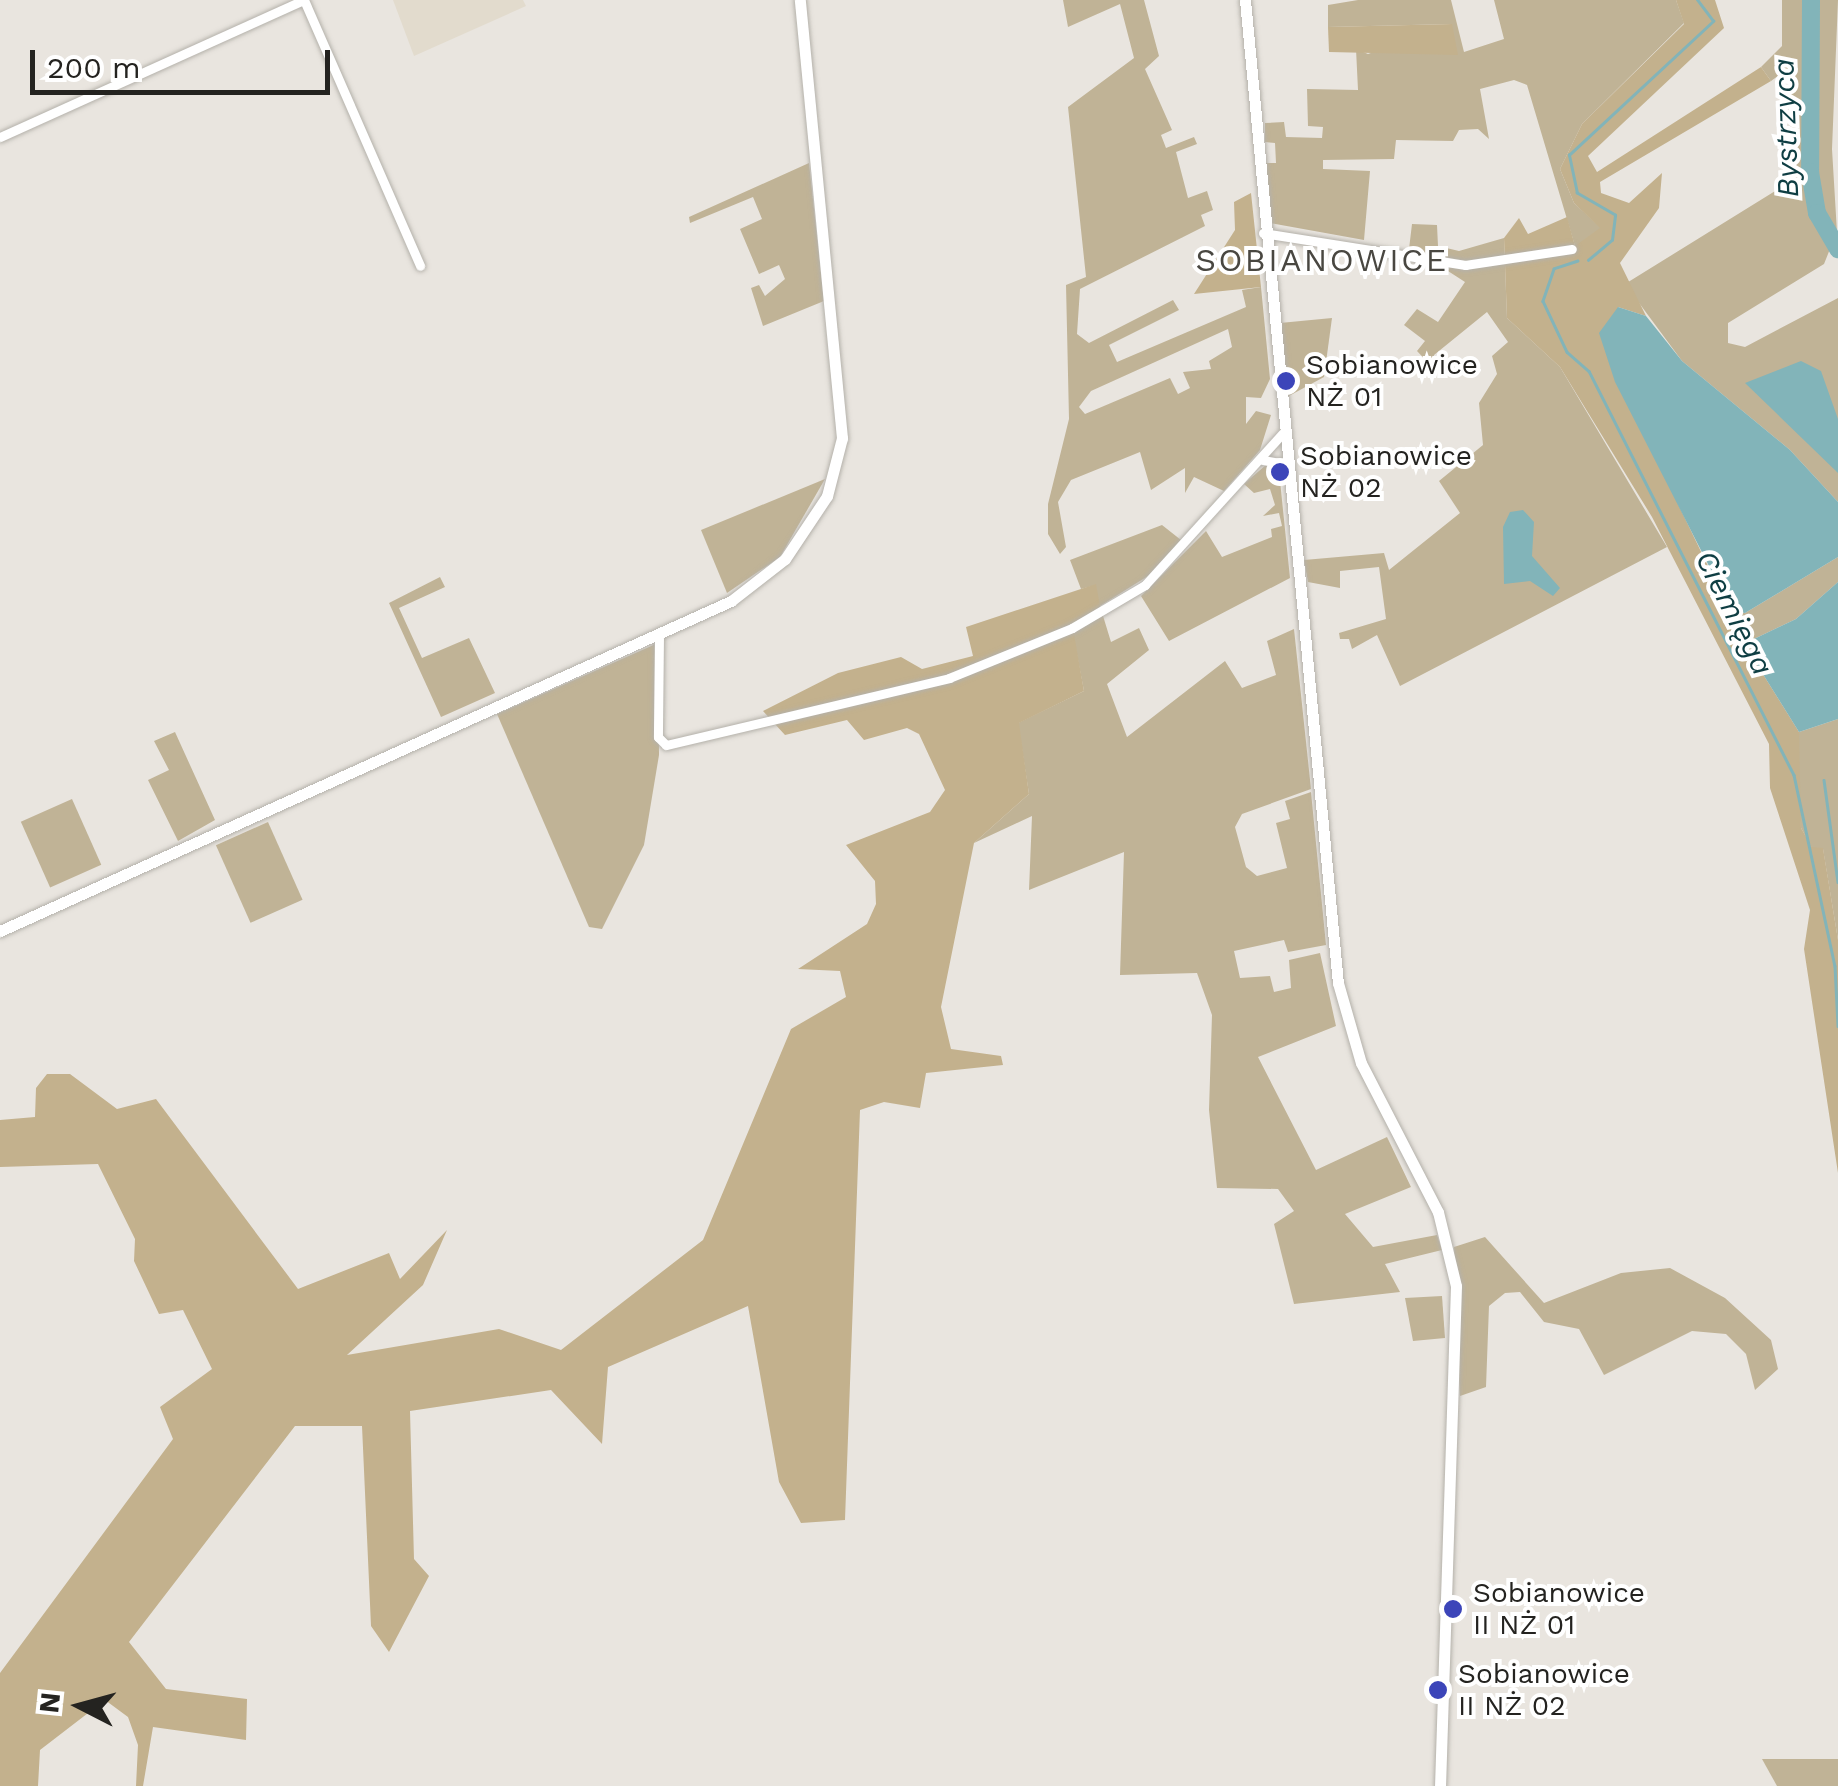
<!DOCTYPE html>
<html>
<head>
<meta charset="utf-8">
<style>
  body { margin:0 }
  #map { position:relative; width:1838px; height:1786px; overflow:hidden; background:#e9e5df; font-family:"Work Sans",sans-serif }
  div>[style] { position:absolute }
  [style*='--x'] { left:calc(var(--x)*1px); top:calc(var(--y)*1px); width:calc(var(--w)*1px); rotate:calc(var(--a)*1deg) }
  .built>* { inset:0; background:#e2dbcd }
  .green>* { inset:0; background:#c0b396; transform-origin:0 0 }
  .forest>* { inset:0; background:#c3b18d }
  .water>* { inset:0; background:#82b4b9 }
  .stream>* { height:2.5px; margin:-1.25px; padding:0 1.25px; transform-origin:1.25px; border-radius:1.25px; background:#82b4b9 }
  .river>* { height:18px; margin:-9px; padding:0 9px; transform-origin:9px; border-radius:9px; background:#82b4b9 }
  .roads { filter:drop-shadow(0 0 2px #b4b1aa) drop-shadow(0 0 2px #b4b1aa) }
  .minor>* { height:9px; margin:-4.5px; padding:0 4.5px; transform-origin:4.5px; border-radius:4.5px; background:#fff }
  .tertiary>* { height:11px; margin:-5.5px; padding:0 5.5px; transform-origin:5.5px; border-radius:5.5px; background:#fff }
  .dots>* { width:28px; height:28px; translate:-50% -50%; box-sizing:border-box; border:5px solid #fff; border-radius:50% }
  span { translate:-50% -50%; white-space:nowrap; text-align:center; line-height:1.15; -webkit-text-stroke:8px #fff; paint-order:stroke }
  .poi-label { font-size:28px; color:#242320 }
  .left { translate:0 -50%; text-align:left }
  .water-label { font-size:30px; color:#0f3e43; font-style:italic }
  .quarter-label { font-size:32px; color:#494741; letter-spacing:2.5px }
  .north { position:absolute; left:30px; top:1656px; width:100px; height:100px; -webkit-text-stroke:8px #fff; paint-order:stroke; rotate:276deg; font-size:28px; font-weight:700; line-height:40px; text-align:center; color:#242320 }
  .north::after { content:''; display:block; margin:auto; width:35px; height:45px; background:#242320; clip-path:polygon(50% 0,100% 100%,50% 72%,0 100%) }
  .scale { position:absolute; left:30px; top:50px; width:300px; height:45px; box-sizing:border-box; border:5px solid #242320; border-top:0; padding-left:12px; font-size:30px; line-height:35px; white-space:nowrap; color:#242320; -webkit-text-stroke:8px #fff; paint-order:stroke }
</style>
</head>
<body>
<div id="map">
  <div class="built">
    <i style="clip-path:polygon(393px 0,523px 0,526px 6px,414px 56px)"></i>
  </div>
  <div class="green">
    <i style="clip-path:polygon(evenodd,1063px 0,1144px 0,1159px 56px,1145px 69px,1172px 130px,1161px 135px,1166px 148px,1194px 137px,1197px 144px,1176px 152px,1188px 198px,1207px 191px,1213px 210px,1201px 215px,1205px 226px,1080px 289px,1077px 334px,1089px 343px,1173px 300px,1179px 310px,1109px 345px,1117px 362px,1246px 307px,1242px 290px,1261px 287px,1270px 379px,1261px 398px,1246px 397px,1246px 424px,1256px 411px,1271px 415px,1260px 450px,1224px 491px,1194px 477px,1185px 493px,1185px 468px,1151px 490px,1140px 452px,1071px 480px,1058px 502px,1066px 547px,1060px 554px,1048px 534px,1048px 504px,1069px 419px,1066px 285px,1086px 277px,1068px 107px,1134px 58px,1120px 4px,1068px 27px,1063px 0,1228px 329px,1232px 347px,1209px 361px,1211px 369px,1183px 372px,1190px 388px,1178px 394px,1170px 378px,1085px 414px,1079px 407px,1091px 391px,1228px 329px)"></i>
    <i style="clip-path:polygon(1358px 0,1451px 0,1464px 52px,1504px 39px,1494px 0,1676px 0,1684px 23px,1582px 124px,1560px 169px,1574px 203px,1601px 228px,1590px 240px,1575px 246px,1527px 85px,1514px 80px,1480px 89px,1489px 139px,1478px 129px,1459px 130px,1453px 141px,1396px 140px,1394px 159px,1323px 160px,1323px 169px,1370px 171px,1364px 240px,1270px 223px,1264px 163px,1276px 163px,1275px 143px,1265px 142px,1265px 123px,1284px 122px,1286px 137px,1322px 138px,1323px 127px,1308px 126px,1307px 89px,1358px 90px,1356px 49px,1368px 54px,1452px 24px,1328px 27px,1328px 5px)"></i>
    <i style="clip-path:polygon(1782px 0,1838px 0,1832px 149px,1838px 249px,1832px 244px,1824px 264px,1728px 323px,1728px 343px,1745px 347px,1838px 298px,1838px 502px,1790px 450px,1682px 361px,1625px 284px,1793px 180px,1790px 78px,1786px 70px,1771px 81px,1761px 67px,1782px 46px)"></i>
    <i style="clip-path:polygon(809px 163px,824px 301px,763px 326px,751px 288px,759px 285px,765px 296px,785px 279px,779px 265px,759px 274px,740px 229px,762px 219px,753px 197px,690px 223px,689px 217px)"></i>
    <i style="clip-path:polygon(1412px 224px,1437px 225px,1438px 246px,1459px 251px,1504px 238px,1507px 318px,1560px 367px,1667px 547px,1400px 686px,1377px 635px,1352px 649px,1349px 639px,1340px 639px,1339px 633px,1386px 619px,1379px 567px,1340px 571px,1340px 588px,1308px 582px,1304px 560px,1384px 553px,1389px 570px,1460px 513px,1439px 481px,1483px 445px,1479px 403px,1497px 374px,1492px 356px,1508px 342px,1487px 312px,1434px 355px,1432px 367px,1417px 351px,1425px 341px,1404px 325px,1417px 309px,1438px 322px,1465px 282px,1448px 271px,1454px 259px,1409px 249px)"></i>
    <i style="clip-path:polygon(1332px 318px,1324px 377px,1287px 397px,1280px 323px)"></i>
    <i style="clip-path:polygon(1267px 464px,1279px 471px,1290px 578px,1169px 641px,1141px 596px,1206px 531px,1222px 557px,1272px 537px,1271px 529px,1282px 526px,1279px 513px,1263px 516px,1275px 505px,1270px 489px,1254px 493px,1244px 484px)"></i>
    <i style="clip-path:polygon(825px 479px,780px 557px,727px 593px,701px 530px)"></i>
    <i style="clip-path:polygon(1162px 525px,1181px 540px,1148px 576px,1100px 606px,1111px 642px,1139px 628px,1149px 650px,1107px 684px,1127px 737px,1225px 661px,1242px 688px,1276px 675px,1267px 641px,1294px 629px,1311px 789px,1242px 814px,1235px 827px,1246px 867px,1257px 876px,1287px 868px,1276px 823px,1290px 819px,1285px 801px,1311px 792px,1326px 945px,1288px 952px,1284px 940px,1234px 951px,1240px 978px,1270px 976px,1274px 992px,1291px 988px,1289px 960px,1320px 953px,1336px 1026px,1258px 1057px,1316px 1170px,1387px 1137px,1411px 1187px,1345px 1214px,1373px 1247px,1437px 1235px,1442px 1250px,1385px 1264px,1400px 1292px,1294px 1304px,1274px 1224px,1294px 1211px,1278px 1189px,1217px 1188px,1209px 1110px,1212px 1015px,1197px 973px,1120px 975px,1124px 852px,1029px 890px,1032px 816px,974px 843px,1029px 794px,1018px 723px,1084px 691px,1073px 634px,1096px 585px,1081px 589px,1070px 560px)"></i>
    <i style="clip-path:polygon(1838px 557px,1838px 582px,1796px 619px,1754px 639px,1751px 655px,1732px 611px,1745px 613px)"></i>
    <i style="clip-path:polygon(440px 577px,445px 587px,399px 608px,422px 658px,469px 638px,495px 693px,441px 717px,389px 603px)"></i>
    <i style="clip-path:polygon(658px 643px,659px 755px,644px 845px,602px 929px,589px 927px,497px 714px)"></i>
    <i style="clip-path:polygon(1838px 719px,1838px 940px,1823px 849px,1812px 848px,1801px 828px,1794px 775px,1799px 732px)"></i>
    <i style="clip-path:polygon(175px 732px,215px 820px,178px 841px,148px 780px,169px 770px,154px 741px)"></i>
    <i style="left:72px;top:799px;width:72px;height:56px;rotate:66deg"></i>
    <i style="left:268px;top:822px;width:85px;height:57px;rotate:66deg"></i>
    <i style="clip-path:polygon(1485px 1237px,1544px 1303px,1621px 1273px,1670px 1268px,1725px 1298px,1771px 1340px,1778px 1369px,1755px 1390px,1746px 1354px,1726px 1334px,1692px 1331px,1604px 1375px,1579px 1329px,1544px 1322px,1520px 1292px,1505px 1293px,1489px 1306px,1486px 1387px,1460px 1396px,1454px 1247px)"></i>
    <i style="clip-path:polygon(1442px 1296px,1445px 1338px,1413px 1341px,1405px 1298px)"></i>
    <i style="clip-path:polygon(1762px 1759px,1838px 1759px,1838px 1786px,1777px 1786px)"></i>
  </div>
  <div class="forest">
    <i style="clip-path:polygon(1676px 0,1715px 0,1724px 28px,1588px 156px,1597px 172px,1761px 67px,1771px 81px,1600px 182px,1601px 193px,1629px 203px,1662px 173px,1659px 208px,1620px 263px,1646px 316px,1618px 307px,1678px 504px,1751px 655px,1799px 732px,1801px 828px,1812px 847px,1823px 848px,1838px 940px,1838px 1173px,1804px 949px,1810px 910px,1770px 788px,1769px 744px,1652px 517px,1560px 367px,1507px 318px,1504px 238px,1519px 218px,1528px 234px,1567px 217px,1575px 246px,1600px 228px,1574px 203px,1560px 169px,1582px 124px,1684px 24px)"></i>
    <i style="clip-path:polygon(1452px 24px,1458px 55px,1329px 52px,1328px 27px)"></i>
    <i style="clip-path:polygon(1251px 193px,1261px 287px,1194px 294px,1235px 230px,1234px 202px)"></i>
    <i style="clip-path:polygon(1096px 584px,1100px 606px,1074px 634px,1084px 691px,1019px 723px,1029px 794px,974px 843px,941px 1007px,951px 1049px,1001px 1056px,1003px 1065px,926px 1073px,920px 1108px,884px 1102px,860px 1110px,845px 1520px,801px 1523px,779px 1482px,748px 1306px,608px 1367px,602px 1444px,551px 1390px,410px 1411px,414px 1559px,429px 1576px,389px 1652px,371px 1626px,362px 1426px,295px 1426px,129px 1642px,166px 1689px,247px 1699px,246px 1740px,153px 1727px,143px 1786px,136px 1786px,138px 1745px,128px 1717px,105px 1700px,40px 1750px,38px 1786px,0 1786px,0 1673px,173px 1439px,160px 1407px,212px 1369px,183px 1310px,159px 1314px,134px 1261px,135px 1239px,98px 1164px,0 1167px,0 1120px,35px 1117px,36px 1088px,47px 1074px,70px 1074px,117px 1109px,156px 1099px,298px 1289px,389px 1253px,400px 1279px,447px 1230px,423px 1285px,347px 1355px,499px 1329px,561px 1350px,703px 1240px,791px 1029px,846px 997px,840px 971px,798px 969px,867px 924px,876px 904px,875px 881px,846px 845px,930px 812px,945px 790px,919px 734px,907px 728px,864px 740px,847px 720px,785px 735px,763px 711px,838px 673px,901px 657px,922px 669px,973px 656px,966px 627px)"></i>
  </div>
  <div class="water">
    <i style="clip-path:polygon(1618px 307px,1646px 316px,1682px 361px,1790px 450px,1838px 502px,1838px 557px,1745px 613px,1732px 611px,1615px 382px,1599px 333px)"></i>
    <i style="clip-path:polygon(1801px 361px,1821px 371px,1838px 419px,1838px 473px,1745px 383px)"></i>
    <i style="clip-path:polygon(1523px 510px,1534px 522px,1532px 556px,1560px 588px,1553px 596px,1530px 581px,1504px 584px,1503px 527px,1510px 512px)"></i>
    <i style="clip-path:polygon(1838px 582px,1838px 719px,1799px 732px,1751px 655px,1754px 639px,1796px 619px)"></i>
  </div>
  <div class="stream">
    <i style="--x:1588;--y:260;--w:31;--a:-40"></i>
    <i style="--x:1612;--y:240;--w:25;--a:-83"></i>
    <i style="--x:1615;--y:215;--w:44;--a:-149.9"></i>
    <i style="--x:1577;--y:193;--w:39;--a:-102"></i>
    <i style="--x:1569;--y:155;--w:197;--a:-42.9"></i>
    <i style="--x:1713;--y:21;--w:26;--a:-127"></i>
    <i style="--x:1578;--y:261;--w:25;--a:162"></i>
    <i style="--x:1554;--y:269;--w:34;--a:109"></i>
    <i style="--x:1543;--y:301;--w:56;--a:64.8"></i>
    <i style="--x:1567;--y:352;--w:29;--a:41"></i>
    <i style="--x:1589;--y:371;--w:453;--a:63.1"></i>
    <i style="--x:1794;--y:775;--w:195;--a:77.9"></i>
    <i style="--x:1835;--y:966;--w:60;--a:87.1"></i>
    <i style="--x:1824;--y:780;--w:103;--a:82.2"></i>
  </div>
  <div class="river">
    <i style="--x:1811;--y:0;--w:172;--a:90.3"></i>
    <i style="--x:1810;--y:172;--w:42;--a:80.3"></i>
    <i style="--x:1817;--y:213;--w:42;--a:59.7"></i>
  </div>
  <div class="roads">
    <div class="minor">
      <i style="--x:304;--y:0;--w:290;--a:66.4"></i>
      <i style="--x:0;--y:137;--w:333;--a:-24.3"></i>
      <i style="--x:1263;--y:233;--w:205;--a:9"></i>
      <i style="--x:1465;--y:265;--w:108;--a:-8.5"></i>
      <i style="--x:1263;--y:460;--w:22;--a:10"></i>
      <i style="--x:659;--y:635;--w:102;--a:90.6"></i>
      <i style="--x:658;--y:737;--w:11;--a:45"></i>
      <i style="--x:666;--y:745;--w:291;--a:-13.3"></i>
      <i style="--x:949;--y:678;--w:133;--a:-22.1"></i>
      <i style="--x:1072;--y:628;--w:85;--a:-30.5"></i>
      <i style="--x:1145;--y:585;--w:205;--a:-47.8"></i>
    </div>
    <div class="tertiary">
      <i style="--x:1245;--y:0;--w:987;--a:84.6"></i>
      <i style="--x:1338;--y:983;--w:83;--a:74"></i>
      <i style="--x:1361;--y:1063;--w:168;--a:62.7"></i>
      <i style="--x:1438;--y:1212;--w:76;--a:76.3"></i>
      <i style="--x:1456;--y:1286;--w:500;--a:91.83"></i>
      <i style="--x:0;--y:931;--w:802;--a:-24.3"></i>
      <i style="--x:731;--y:601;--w:68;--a:-37.9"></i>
      <i style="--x:785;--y:559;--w:76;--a:-56.3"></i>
      <i style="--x:827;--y:496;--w:60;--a:-75.5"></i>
      <i style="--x:842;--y:438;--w:440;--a:-95.5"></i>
    </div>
  </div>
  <div class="dots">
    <i style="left:1286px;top:381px;background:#3c45b9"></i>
    <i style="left:1280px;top:472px;background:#3c45b9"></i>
    <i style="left:1453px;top:1609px;background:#3c45b9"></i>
    <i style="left:1438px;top:1690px;background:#3c45b9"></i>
  </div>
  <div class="poi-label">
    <span class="left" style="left:1306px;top:381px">Sobianowice<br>NŻ 01</span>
    <span class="left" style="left:1300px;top:472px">Sobianowice<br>NŻ 02</span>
    <span class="left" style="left:1473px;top:1609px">Sobianowice<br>II NŻ 01</span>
    <span class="left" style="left:1458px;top:1690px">Sobianowice<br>II NŻ 02</span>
  </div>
  <div class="water-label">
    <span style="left:1786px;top:128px;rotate:-92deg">Bystrzyca</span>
    <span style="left:1734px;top:613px;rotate:63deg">Ciemięga</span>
  </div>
  <div class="quarter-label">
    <span style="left:1322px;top:260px">SOBIANOWICE</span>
  </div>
  <div class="north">N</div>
  <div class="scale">200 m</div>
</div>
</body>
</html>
